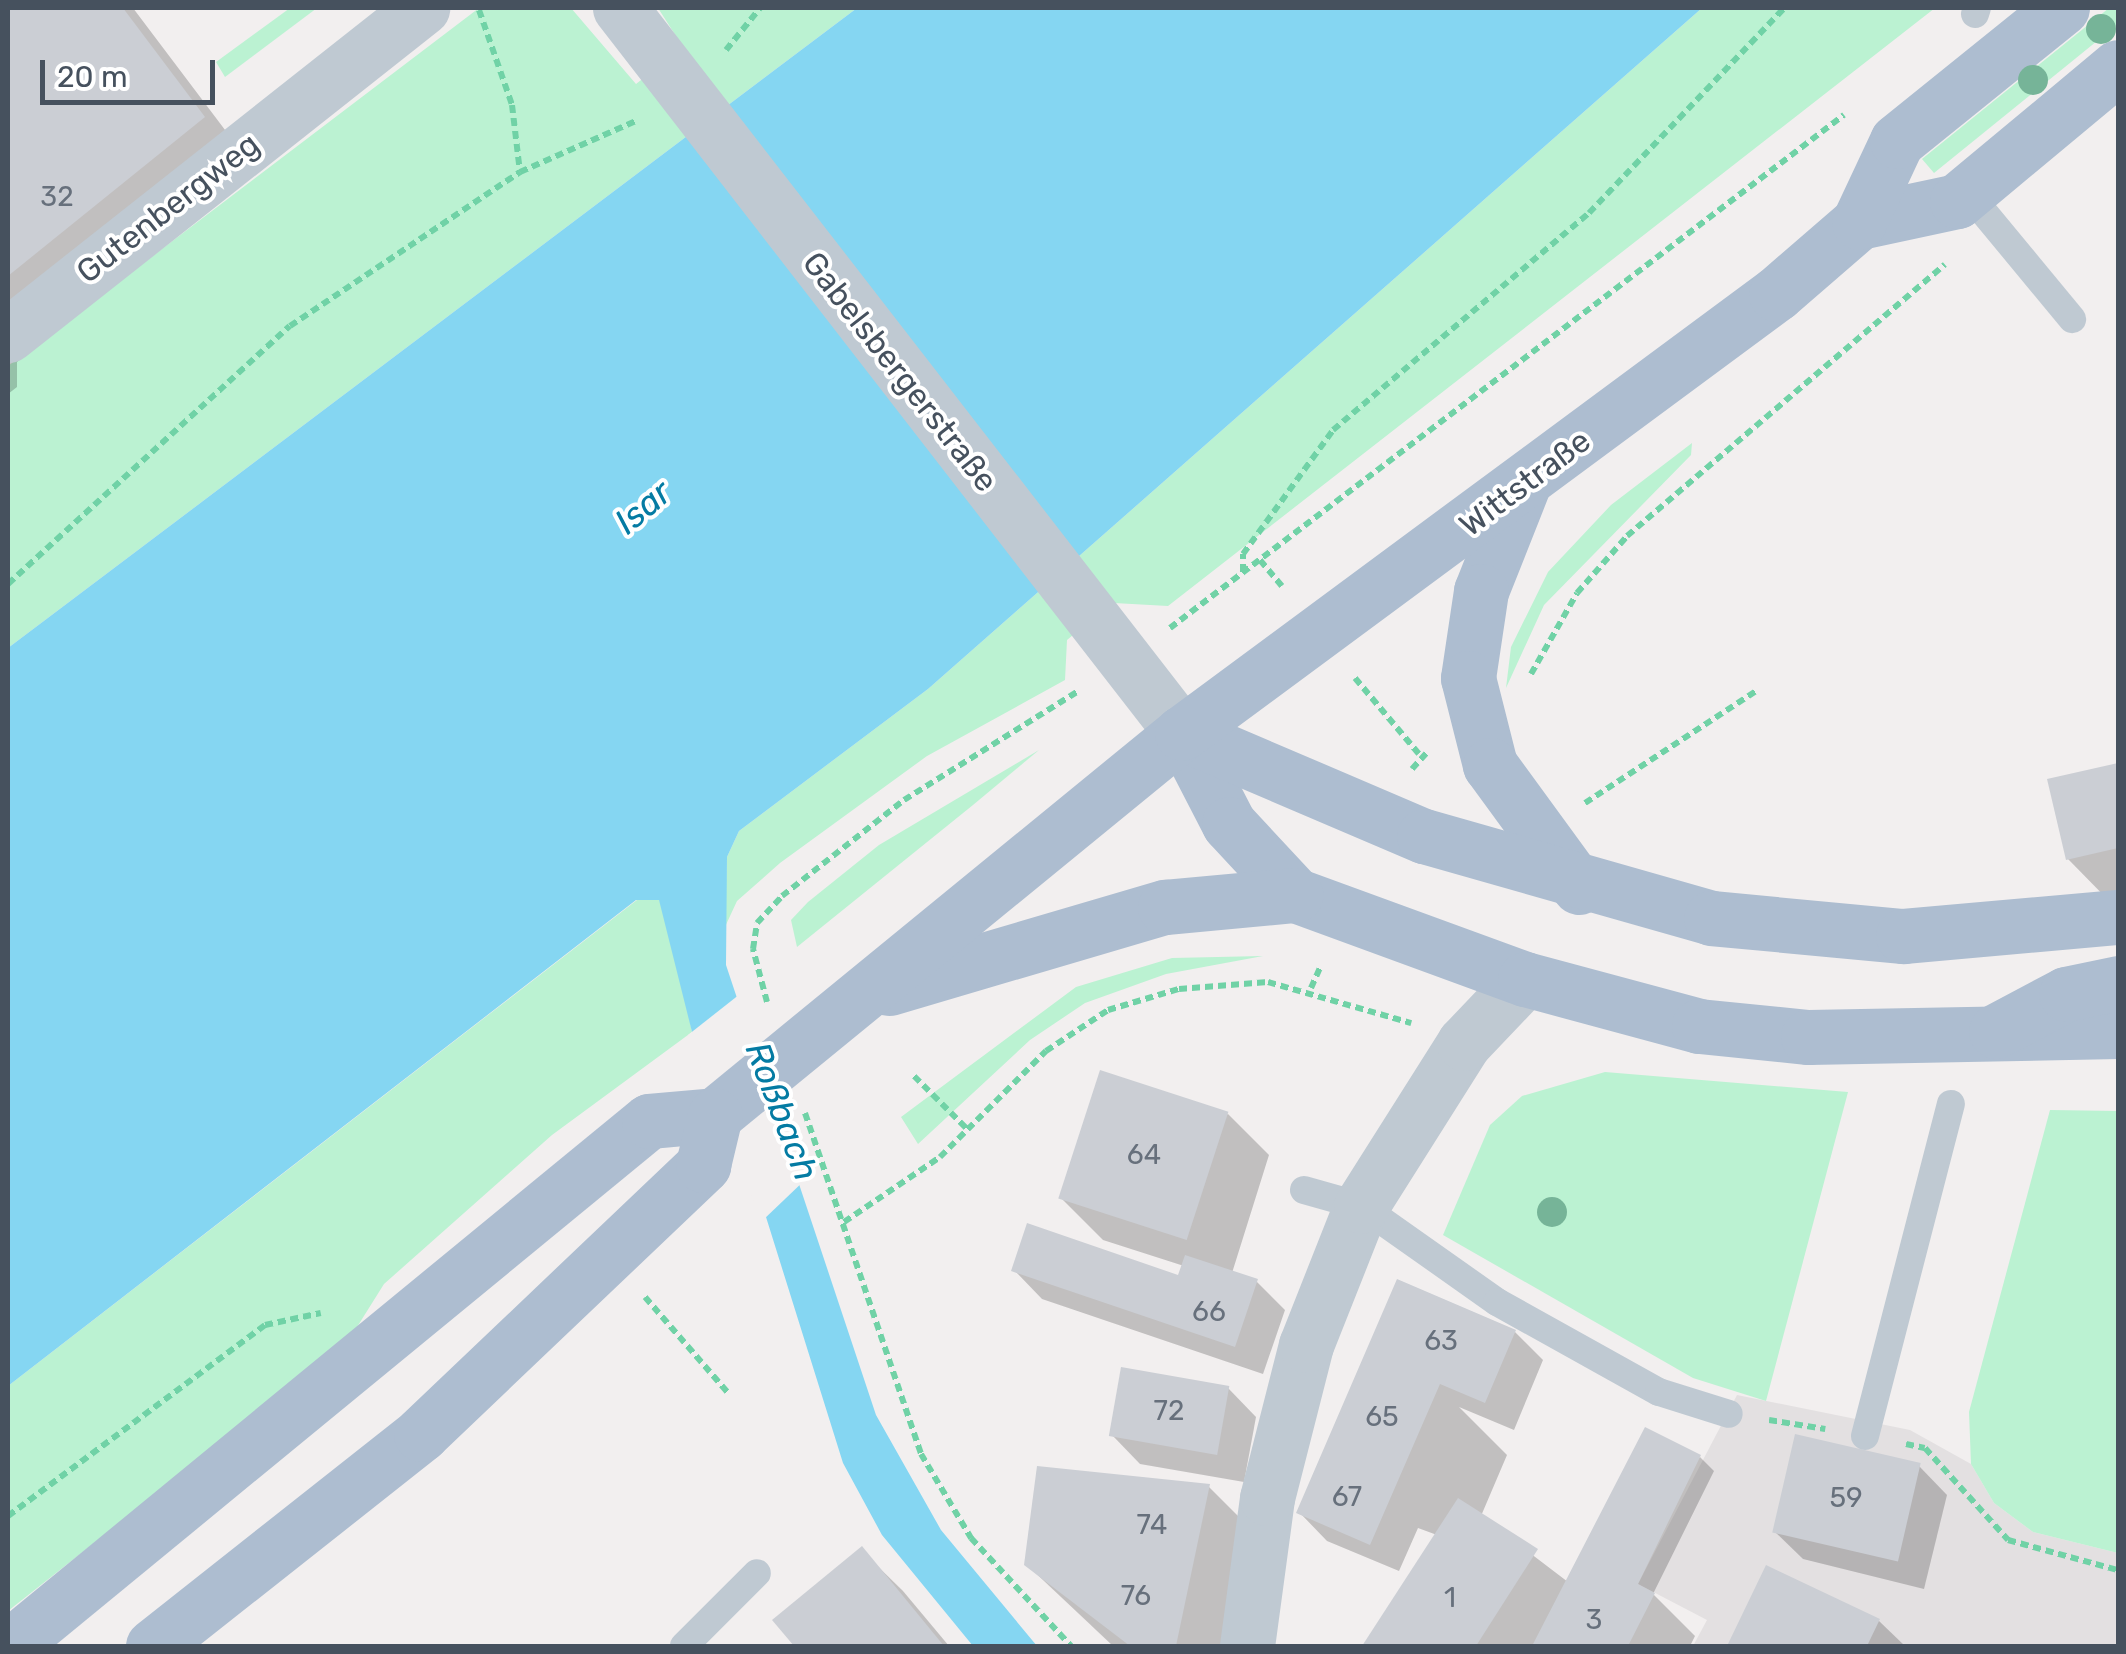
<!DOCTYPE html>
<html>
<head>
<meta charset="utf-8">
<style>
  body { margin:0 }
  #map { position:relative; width:2126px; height:1654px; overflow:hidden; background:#f2efef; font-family:Rubik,sans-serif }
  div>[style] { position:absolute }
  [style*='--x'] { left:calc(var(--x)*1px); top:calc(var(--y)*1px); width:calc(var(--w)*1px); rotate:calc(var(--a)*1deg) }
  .education>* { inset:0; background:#e3e0e1 }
  .green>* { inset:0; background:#bbf2d2 }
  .water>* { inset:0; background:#85d6f2 }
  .pier>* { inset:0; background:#f2efef }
  .shadow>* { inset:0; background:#0003 }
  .building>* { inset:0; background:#cbced4; transform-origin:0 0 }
  .path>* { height:6px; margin-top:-3px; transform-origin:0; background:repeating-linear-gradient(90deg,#70d2a6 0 8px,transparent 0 13px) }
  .lane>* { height:28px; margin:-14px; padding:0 14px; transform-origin:14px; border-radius:14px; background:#bfc9d2 }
  .street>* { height:55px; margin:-27.5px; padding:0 27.5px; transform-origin:27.5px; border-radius:27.5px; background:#bfc9d2 }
  .primary>* { height:55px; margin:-27.5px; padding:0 27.5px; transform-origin:27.5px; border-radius:27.5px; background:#adbdd0 }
  .trees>* { width:30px; height:30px; margin:-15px; border-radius:50%; background:#76b498 }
  span { translate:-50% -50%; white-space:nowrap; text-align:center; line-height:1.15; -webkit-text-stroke:8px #fff; paint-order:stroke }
  .number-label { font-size:28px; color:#67707c }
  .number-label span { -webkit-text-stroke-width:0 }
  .street-label { font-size:32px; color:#46515e }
  .water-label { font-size:35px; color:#047ba3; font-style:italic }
  .frame { position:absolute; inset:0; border:10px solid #46515e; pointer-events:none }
  .scale { position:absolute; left:40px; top:60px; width:175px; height:45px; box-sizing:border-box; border:5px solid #46515e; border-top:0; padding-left:12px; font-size:30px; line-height:35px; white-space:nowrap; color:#46515e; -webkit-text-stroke:8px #fff; paint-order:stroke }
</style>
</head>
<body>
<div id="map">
  <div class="education">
    <i style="clip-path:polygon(1737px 1395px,1910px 1430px,1971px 1464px,1994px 1503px,2033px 1532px,2118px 1553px,2118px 1646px,1693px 1646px,1707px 1620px,1638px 1584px)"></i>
  </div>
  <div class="green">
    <i style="clip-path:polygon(290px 8px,317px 8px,225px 77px,216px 62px)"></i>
    <i style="clip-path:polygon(479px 8px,571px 8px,636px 84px,683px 47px,658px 8px,857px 8px,8px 648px,8px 366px)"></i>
    <i style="clip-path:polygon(1702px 8px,1935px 8px,1168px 606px,1114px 603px,1091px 620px,1067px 640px,1065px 680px,927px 756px,780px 863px,737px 901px,724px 929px,727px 857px,739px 831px,928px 689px)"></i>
    <i style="clip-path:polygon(2109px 8px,2118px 8px,2118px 24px,1934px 173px,1922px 159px)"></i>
    <i style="clip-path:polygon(1692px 443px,1691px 455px,1544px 605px,1506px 688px,1511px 647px,1548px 572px,1611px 505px)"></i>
    <i style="clip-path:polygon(1039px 750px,973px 805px,797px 947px,791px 920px,808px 902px,879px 845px)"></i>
    <i style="clip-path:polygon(637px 900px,659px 900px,669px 916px,692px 1032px,552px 1135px,384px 1284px,347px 1343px,8px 1611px,8px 1386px)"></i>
    <i style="clip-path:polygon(1263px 956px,1166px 974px,1085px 1003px,1030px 1040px,918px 1144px,901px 1117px,1076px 987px,1172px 958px)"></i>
    <i style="clip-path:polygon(1605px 1072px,1848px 1092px,1766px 1401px,1693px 1378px,1443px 1235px,1490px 1125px,1522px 1096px)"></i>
    <i style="clip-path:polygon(2050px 1110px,2118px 1111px,2118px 1553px,2033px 1532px,1994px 1503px,1971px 1464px,1969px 1412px)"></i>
  </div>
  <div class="water">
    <i style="clip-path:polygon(857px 8px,1702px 8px,928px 689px,739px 831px,727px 857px,726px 965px,876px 1415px,941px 1530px,1037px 1646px,973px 1646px,882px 1535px,843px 1463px,766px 1217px,692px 1032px,659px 900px,636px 900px,8px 1386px,8px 648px)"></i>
  </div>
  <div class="pier">
    <i style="clip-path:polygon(740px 994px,807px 1178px,762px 1221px,688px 1035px)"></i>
  </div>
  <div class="shadow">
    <i style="clip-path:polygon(8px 8px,133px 8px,256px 171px,17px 362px,17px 387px,8px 394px)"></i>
    <i style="clip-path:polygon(2118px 768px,2118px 910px,2068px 859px,2050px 781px)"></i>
    <i style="clip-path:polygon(1228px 1114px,1269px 1155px,1232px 1273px,1256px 1281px,1285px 1310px,1263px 1374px,1042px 1299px,1014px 1270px,1180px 1278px,1184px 1266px,1103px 1240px,1062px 1199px)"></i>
    <i style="clip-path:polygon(1398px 1282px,1515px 1332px,1543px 1360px,1514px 1430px,1459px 1407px,1507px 1455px,1481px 1516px,1568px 1582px,1700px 1457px,1714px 1471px,1653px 1594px,1695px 1636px,1690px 1646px,1365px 1646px,1437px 1535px,1418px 1528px,1399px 1571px,1327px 1541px,1299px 1512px)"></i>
    <i style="clip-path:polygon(1228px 1388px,1256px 1417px,1244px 1482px,1140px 1464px,1112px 1435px)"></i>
    <i style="clip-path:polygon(1919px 1466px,1947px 1495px,1924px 1589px,1803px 1559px,1774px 1531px)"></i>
    <i style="clip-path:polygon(1208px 1486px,1277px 1555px,1258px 1646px,1113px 1646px,1026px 1564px)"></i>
    <i style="clip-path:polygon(861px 1550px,903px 1591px,949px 1646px,797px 1646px,775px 1621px)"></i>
    <i style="clip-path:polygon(1767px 1569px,1879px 1621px,1905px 1646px,1730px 1646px)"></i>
  </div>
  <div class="building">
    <i style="clip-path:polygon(8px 8px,123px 8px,205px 117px,8px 276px)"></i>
    <i style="clip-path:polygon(2118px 763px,2118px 848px,2066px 860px,2047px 779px)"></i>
    <i style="left:1100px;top:1070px;width:135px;height:135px;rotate:18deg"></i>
    <i style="clip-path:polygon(1027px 1223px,1178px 1275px,1185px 1255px,1258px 1279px,1235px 1347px,1011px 1271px)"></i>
    <i style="clip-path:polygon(1397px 1279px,1516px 1330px,1485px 1403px,1440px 1384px,1370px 1545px,1296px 1513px)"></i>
    <i style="left:1121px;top:1367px;width:110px;height:70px;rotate:10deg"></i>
    <i style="clip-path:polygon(1645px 1427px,1701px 1455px,1638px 1584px,1655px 1593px,1628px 1646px,1532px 1646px)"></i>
    <i style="left:1795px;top:1434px;width:129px;height:101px;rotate:13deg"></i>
    <i style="clip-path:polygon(1037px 1466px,1210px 1484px,1176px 1646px,1130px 1646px,1024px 1565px)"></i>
    <i style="clip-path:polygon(1458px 1498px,1538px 1549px,1476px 1646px,1362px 1646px)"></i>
    <i style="clip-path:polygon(862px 1546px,944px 1646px,794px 1646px,772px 1620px)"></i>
    <i style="clip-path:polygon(1766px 1565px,1880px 1619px,1867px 1646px,1727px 1646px)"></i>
  </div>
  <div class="path">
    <i style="--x:479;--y:10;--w:101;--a:70.8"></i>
    <i style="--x:512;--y:105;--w:67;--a:83.2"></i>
    <i style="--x:726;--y:50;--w:54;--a:-51"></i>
    <i style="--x:1260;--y:560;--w:34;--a:50"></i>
    <i style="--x:1243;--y:572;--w:18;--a:-90"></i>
    <i style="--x:1243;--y:554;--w:153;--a:-54"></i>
    <i style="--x:1333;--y:430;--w:336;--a:-40.3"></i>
    <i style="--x:1589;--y:213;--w:283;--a:-46.4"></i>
    <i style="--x:8;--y:584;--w:382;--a:-42.5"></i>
    <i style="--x:290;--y:326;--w:277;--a:-33.8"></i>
    <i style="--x:520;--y:172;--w:129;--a:-23.8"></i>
    <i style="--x:1170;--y:628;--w:847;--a:-37.28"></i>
    <i style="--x:1531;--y:674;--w:93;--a:-60.4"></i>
    <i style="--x:1577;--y:593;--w:76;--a:-48.7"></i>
    <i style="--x:1627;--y:536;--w:418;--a:-40.5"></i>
    <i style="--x:1355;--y:678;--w:99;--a:49.9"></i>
    <i style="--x:1412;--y:769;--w:25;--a:-48"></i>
    <i style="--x:1585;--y:803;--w:204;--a:-33.2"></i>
    <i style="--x:1311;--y:988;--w:24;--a:-66"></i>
    <i style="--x:767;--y:1002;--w:55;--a:-104.8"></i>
    <i style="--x:753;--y:949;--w:26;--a:-81"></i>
    <i style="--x:757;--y:923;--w:37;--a:-47"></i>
    <i style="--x:782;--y:896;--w:155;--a:-38.2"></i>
    <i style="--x:904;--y:800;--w:204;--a:-32"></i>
    <i style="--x:914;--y:1076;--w:76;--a:45"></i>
    <i style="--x:805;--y:1113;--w:360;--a:71.2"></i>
    <i style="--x:921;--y:1454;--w:98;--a:59.2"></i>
    <i style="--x:971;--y:1538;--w:147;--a:47.2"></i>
    <i style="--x:844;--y:1222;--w:116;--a:-34.1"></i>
    <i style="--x:940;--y:1157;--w:150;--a:-45"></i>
    <i style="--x:1046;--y:1051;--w:74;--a:-33.5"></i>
    <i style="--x:1108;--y:1010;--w:74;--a:-16.5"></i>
    <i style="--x:1179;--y:989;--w:89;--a:-4.5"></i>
    <i style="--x:1268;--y:982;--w:149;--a:16"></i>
    <i style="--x:645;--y:1297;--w:128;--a:49.1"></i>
    <i style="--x:1769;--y:1420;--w:57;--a:9.1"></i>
    <i style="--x:1906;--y:1444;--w:19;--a:12"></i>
    <i style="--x:1925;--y:1448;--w:124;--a:47.9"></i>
    <i style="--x:2008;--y:1540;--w:114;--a:15.3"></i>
    <i style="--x:8;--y:1516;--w:320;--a:-36.6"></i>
    <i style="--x:265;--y:1325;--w:57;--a:-12.1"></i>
  </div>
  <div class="lane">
    <i style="--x:1975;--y:14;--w:6;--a:-72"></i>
    <i style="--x:1967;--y:192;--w:165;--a:50.4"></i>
    <i style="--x:1304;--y:1190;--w:59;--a:15.7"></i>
    <i style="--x:1361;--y:1206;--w:166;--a:35.2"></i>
    <i style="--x:1497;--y:1302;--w:185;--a:29.1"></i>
    <i style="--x:1659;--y:1392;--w:73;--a:17.4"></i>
    <i style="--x:1865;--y:1436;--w:343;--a:-75.5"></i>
    <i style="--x:684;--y:1646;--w:103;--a:-45"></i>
  </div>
  <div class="street">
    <i style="--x:620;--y:8;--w:917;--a:52.22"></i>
    <i style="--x:8;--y:335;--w:528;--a:-38.3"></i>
    <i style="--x:1247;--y:1646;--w:149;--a:-82.3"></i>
    <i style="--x:1267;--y:1498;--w:158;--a:-75.7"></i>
    <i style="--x:1306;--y:1345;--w:149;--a:-68.4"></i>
    <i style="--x:1361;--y:1206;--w:193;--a:-57.7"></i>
    <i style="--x:1464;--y:1043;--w:88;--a:-46.4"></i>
  </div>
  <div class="primary">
    <i style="--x:1859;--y:222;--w:100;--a:-12.1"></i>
    <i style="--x:1957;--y:201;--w:209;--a:-39.8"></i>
    <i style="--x:1523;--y:485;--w:114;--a:111.6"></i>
    <i style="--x:1481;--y:591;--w:88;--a:98.5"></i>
    <i style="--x:1468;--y:678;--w:90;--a:75.8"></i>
    <i style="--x:1490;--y:765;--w:151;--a:53.9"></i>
    <i style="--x:1182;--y:733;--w:102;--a:62.7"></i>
    <i style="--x:1229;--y:824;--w:97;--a:47.1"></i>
    <i style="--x:1295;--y:895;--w:245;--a:20.1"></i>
    <i style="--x:1525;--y:979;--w:180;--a:15.1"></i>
    <i style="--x:1699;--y:1026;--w:110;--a:5.8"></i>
    <i style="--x:1808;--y:1037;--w:310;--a:-1.1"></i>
    <i style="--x:1182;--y:733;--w:263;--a:23.1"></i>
    <i style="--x:1424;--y:836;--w:298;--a:15.9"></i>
    <i style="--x:1711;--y:918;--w:193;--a:5.4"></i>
    <i style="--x:1903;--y:936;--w:216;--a:-5.1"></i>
    <i style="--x:889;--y:988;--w:288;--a:-16.4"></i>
    <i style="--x:1165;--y:907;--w:131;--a:-5.3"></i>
    <i style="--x:1996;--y:1031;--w:79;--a:-27.9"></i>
    <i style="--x:2066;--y:994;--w:53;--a:-11.9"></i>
    <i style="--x:10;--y:1646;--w:827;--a:-39.41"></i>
    <i style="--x:649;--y:1121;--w:66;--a:-5.2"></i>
    <i style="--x:715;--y:1115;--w:603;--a:-39.28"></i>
    <i style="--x:1182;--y:733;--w:739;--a:-36.47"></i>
    <i style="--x:1776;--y:294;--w:110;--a:-40.9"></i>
    <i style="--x:1859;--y:222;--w:89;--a:-64.9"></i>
    <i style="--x:1897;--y:141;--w:212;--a:-38.9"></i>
    <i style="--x:153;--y:1646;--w:342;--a:-38.3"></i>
    <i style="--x:421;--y:1434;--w:390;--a:-43.6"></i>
    <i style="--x:703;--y:1165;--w:51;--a:-76.5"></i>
  </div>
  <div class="trees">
    <i style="left:2101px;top:29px"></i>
    <i style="left:2033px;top:80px"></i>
    <i style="left:1552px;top:1212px"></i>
  </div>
  <div class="number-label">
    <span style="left:57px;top:197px">32</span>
    <span style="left:1144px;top:1155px">64</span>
    <span style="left:1209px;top:1312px">66</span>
    <span style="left:1441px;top:1341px">63</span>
    <span style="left:1169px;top:1411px">72</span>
    <span style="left:1382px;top:1417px">65</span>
    <span style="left:1347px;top:1497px">67</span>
    <span style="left:1846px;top:1498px">59</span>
    <span style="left:1152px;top:1525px">74</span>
    <span style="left:1136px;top:1596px">76</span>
    <span style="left:1450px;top:1598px">1</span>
    <span style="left:1594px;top:1620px">3</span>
  </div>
  <div class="street-label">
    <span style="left:168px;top:208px;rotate:-38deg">Gutenbergweg</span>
    <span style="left:900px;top:372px;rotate:52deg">Gabelsbergerstraße</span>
    <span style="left:1525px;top:483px;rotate:-37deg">Wittstraße</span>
  </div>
  <div class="water-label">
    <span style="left:643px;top:507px;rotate:-40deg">Isar</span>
    <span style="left:782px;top:1111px;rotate:69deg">Roßbach</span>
  </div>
  <div class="frame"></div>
  <div class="scale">20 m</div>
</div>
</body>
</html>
